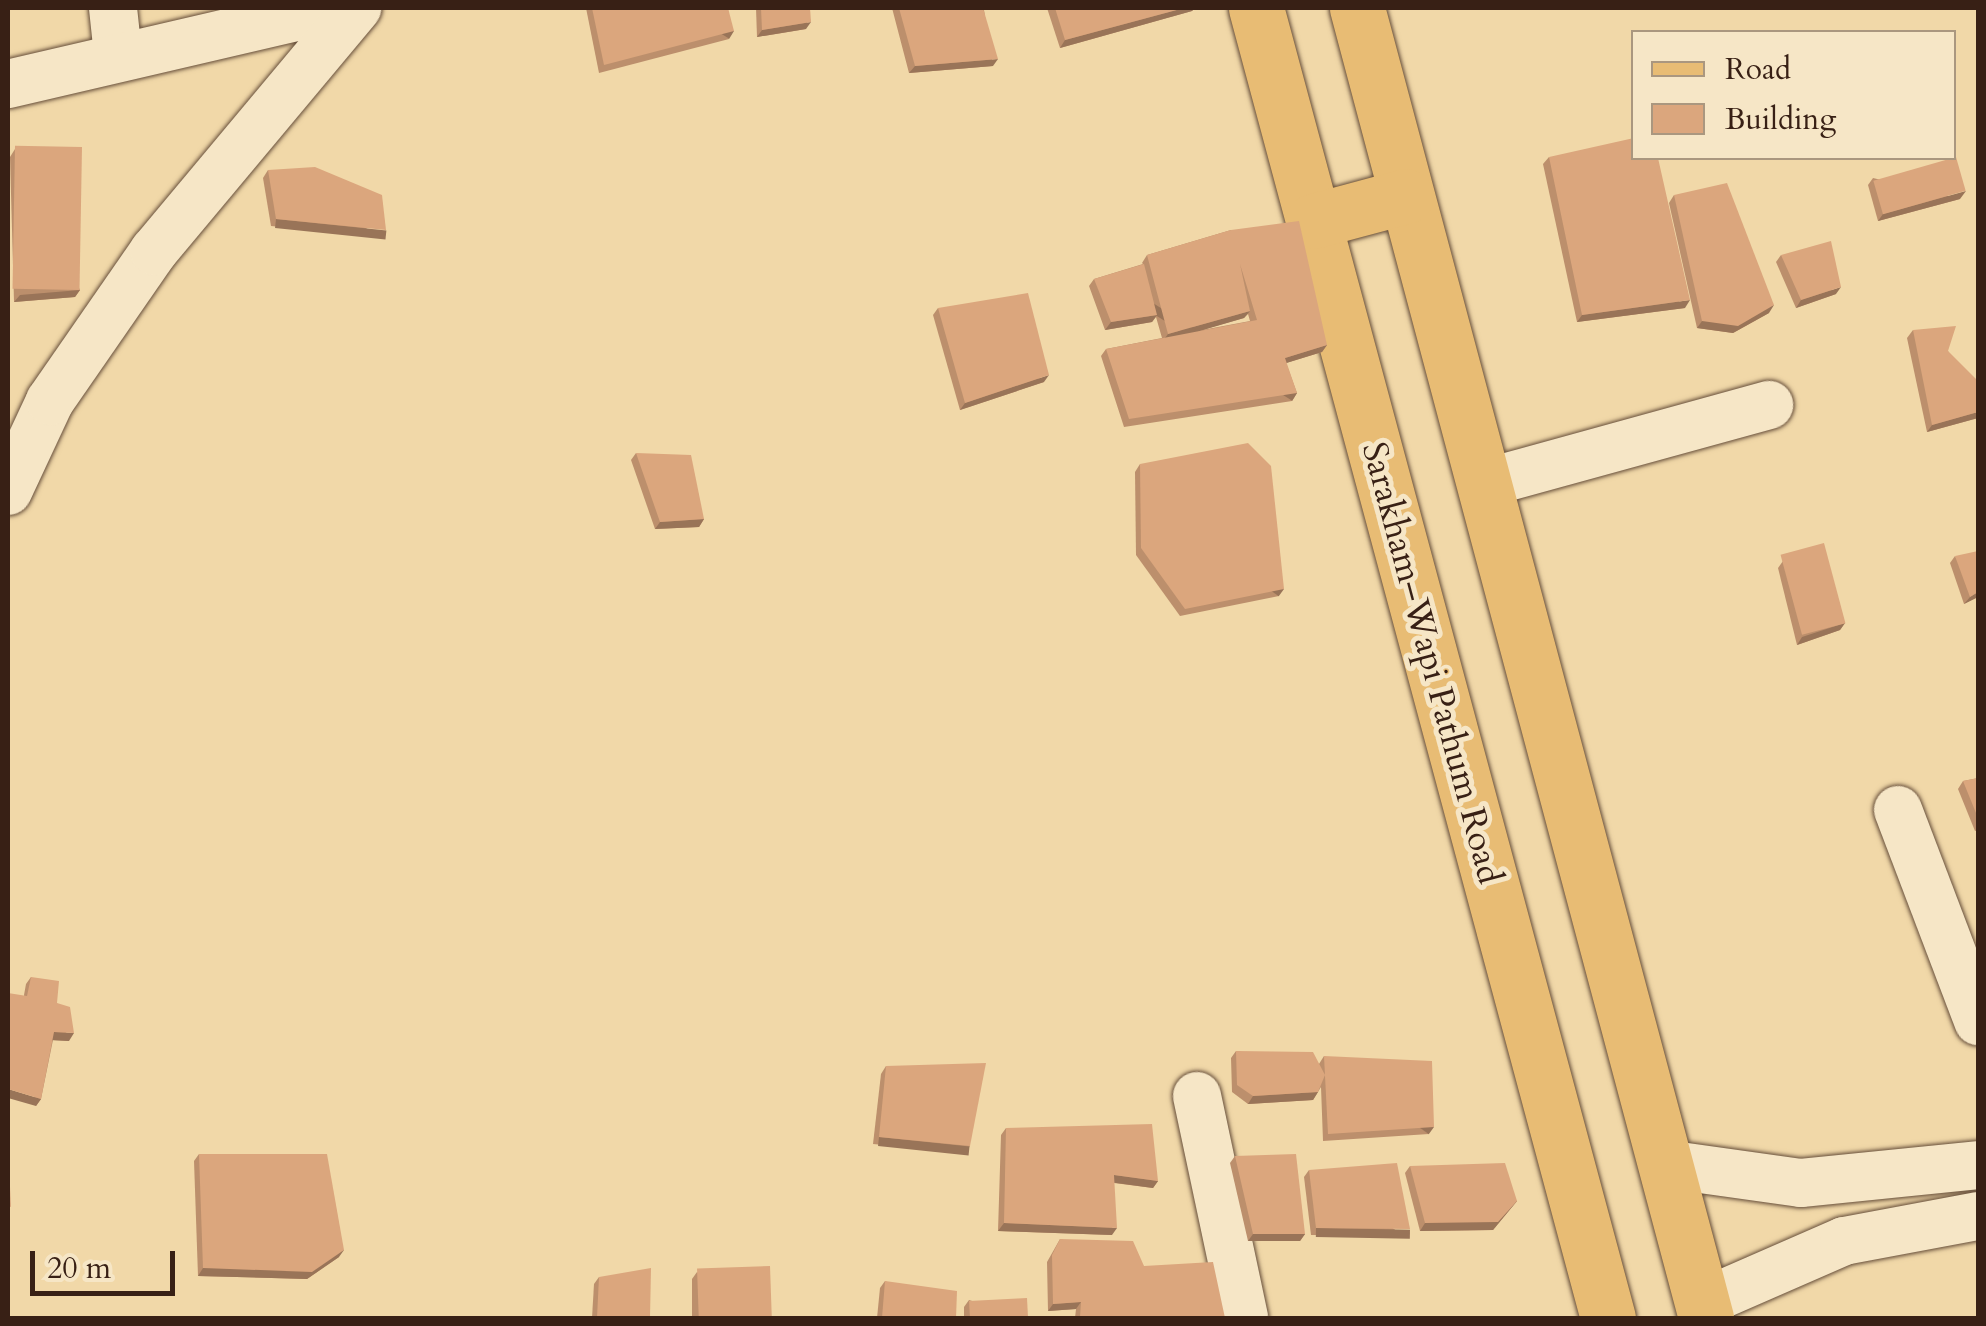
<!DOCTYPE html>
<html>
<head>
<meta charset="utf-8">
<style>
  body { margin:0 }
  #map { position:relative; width:1986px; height:1326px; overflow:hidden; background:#f1d8a8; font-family:Cardo,serif }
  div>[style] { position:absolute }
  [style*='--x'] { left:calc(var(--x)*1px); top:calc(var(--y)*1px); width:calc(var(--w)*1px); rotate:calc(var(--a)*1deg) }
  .roads { filter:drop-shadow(0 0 2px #664e3a) drop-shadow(0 0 2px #664e3a) }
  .minor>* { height:48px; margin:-24px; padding:0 24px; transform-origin:24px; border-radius:24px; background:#f6e6c6 }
  .major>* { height:55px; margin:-27.5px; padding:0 27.5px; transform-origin:27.5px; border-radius:27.5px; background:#e8bc74 }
  .wall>* { inset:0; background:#bc8f6c }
  .shaded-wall>* { inset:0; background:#997458; transform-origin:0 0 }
  .building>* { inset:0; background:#dba67d; transform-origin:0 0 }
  span { translate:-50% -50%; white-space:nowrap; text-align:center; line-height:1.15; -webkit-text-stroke:10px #f6e6c6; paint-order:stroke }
  .street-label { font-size:35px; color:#382015 }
  .frame { position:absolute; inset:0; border:10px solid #382015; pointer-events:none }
  .legend { position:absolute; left:1631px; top:30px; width:325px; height:130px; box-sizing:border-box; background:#f6e6c6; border:2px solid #aa977f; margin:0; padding:12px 18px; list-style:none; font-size:30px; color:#382015 }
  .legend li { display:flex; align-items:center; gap:20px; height:50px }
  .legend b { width:50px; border:2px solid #aa977f }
  .scale { position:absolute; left:30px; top:1251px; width:145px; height:45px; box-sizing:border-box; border:5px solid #382015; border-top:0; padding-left:12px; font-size:30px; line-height:35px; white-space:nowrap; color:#382015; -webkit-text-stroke:8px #f6e6c6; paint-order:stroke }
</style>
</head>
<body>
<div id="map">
  <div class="roads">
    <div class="minor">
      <i style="--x:113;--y:8;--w:47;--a:83.9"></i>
      <i style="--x:8;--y:84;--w:335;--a:-13.1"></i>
      <i style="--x:1482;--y:484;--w:298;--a:-15.4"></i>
      <i style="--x:8;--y:491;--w:99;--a:-65"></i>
      <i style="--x:50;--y:401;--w:183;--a:-55.3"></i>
      <i style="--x:154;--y:251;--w:317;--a:-50.1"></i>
      <i style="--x:1898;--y:810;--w:226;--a:69.2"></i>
      <i style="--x:1197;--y:1096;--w:227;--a:78"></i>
      <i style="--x:1665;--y:1164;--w:137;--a:8"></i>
      <i style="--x:1801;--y:1183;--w:178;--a:-5.8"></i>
      <i style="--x:1702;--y:1303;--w:155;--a:-23.6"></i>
      <i style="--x:1844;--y:1241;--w:136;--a:-10.6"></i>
    </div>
    <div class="major">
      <i style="--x:1256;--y:8;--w:1356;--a:74.96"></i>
      <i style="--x:1357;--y:8;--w:1356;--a:75.08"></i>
      <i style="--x:1313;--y:221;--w:96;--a:-15"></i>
    </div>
  </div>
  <div class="wall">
    <i style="clip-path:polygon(586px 8px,728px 8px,729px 39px,599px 73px)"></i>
    <i style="clip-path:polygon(756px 8px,810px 8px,806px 29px,757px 37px)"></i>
    <i style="clip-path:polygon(892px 8px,997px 8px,984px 10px,993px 66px,909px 73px)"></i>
    <i style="clip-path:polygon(1047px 8px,1195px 8px,1192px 11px,1060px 48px)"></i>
    <i style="clip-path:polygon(15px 149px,80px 290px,75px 297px,14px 302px,10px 157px)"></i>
    <i style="clip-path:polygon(1549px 157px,1685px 308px,1577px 322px,1543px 164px)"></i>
    <i style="clip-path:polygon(268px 170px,381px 237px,271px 226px,263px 178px)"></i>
    <i style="clip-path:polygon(1873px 178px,1960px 199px,1878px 221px,1868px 185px)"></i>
    <i style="clip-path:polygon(1674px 195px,1769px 313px,1733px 333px,1697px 328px,1669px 203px)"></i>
    <i style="clip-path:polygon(evenodd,1231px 230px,1327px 345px,1322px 352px,1286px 363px,1297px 393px,1292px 401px,1124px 427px,1101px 356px,1106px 349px,1162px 338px,1156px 317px,1152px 322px,1105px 330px,1089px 286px,1094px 279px,1143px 264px,1142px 263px,1147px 255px,1231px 230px,1248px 314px,1250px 321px,1202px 330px,1244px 318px,1248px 314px)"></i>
    <i style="clip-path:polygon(1781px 255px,1836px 294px,1796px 308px,1776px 262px)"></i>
    <i style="clip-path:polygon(938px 308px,1044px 382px,960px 410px,933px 315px)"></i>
    <i style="clip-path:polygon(1913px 330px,1948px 351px,1978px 418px,1927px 432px,1907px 338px)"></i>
    <i style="clip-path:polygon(636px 453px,704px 519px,699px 527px,655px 529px,631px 460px)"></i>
    <i style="clip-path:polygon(1140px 464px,1279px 596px,1180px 616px,1136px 555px,1135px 472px)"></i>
    <i style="clip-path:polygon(1955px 556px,1978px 597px,1964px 604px,1950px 563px)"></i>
    <i style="clip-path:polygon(1783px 561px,1845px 623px,1840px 630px,1797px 645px,1778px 568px)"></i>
    <i style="clip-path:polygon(1978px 778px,1978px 830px,1975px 831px,1958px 789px,1963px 781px)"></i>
    <i style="clip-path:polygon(31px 977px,57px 1003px,69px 1041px,53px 1040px,41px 1099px,36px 1106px,24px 995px,26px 984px)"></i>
    <i style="clip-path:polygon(1236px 1051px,1319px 1064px,1324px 1056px,1429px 1134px,1323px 1141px,1321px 1087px,1313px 1100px,1248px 1104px,1232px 1092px,1231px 1058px)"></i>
    <i style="clip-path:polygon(886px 1066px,970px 1146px,965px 1153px,873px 1144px,881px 1074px)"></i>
    <i style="clip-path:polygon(1006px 1128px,1158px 1181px,1153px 1188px,1114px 1183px,1112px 1235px,998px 1231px,1001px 1135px)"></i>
    <i style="clip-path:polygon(199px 1154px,339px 1257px,307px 1279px,198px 1276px,194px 1161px)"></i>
    <i style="clip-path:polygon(1235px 1156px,1305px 1234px,1300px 1241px,1248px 1241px,1230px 1163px)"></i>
    <i style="clip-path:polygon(1410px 1166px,1517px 1201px,1493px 1230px,1420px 1231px,1405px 1173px)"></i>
    <i style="clip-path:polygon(1309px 1170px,1404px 1236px,1311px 1235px,1304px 1177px)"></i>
    <i style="clip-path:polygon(1060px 1239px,1144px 1266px,1225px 1318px,1075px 1318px,1076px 1309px,1048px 1311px,1047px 1262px)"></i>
    <i style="clip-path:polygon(697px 1272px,772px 1318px,692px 1318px,692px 1279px)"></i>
    <i style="clip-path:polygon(599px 1277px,650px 1318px,592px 1318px,594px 1284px)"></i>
    <i style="clip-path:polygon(885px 1281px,956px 1318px,877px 1318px,880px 1288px)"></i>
    <i style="clip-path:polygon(969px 1300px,1028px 1318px,964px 1318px,964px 1307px)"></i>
  </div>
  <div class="shaded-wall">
    <i style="clip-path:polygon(1184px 8px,1195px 8px,1192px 11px,1060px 48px,1065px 40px)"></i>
    <i style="clip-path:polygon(811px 22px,806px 29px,757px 37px,762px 30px)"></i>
    <i style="left:734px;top:31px;width:9px;height:134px;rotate:122deg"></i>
    <i style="clip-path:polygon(998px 59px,993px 66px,909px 73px,915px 66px)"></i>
    <i style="clip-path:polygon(1966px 191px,1960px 199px,1878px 221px,1883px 214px)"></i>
    <i style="left:276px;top:219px;width:111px;height:9px;rotate:6deg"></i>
    <i style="clip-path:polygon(1841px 287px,1836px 294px,1796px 308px,1801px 300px)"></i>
    <i style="clip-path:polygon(80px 290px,75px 297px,14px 302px,20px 295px)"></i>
    <i style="clip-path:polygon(1690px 300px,1685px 308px,1577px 322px,1582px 315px)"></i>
    <i style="clip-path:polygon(1774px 305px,1769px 313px,1733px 333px,1697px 328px,1702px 321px)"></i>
    <i style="clip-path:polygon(1250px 311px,1244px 318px,1162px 342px,1168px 334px)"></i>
    <i style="clip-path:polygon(1157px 315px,1152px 322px,1105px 330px,1111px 322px)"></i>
    <i style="clip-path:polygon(1327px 345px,1322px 352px,1280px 365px,1285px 358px)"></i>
    <i style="clip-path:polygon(1049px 375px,1044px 382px,960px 410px,965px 403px)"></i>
    <i style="left:1297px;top:393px;width:9px;height:170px;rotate:122deg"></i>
    <i style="clip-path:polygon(1978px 412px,1978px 418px,1927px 432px,1932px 425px)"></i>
    <i style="clip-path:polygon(704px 519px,699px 527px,655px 529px,660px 522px)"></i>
    <i style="left:1284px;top:589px;width:9px;height:101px;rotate:126deg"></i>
    <i style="clip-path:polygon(1978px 592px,1978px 597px,1964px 604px,1970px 597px)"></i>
    <i style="clip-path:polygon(1845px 623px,1840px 630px,1797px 645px,1802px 637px)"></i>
    <i style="clip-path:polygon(54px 1032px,74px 1033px,69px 1041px,49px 1040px)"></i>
    <i style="clip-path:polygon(8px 1089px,41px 1099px,36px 1106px,8px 1098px)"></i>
    <i style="clip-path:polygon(1318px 1092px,1313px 1100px,1248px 1104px,1253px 1096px)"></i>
    <i style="left:1434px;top:1127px;width:9px;height:106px;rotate:126deg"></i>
    <i style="left:879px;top:1137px;width:91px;height:9px;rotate:6deg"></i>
    <i style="clip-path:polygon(1114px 1175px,1158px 1181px,1153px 1188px,1109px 1182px)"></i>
    <i style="clip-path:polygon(1517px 1201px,1493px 1230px,1420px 1231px,1425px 1223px)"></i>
    <i style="clip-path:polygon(1004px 1223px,1117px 1228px,1112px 1235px,998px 1231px)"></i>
    <i style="left:1316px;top:1228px;width:94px;height:9px;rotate:1deg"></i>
    <i style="clip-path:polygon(1253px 1234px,1305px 1234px,1300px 1241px,1248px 1241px)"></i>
    <i style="clip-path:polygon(344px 1250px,339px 1257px,307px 1279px,198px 1276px,203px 1268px)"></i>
    <i style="clip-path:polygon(1081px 1302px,1076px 1309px,1048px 1311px,1053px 1304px)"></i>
    <i style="clip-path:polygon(1080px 1317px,1223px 1318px,1079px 1318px)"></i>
  </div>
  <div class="building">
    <i style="clip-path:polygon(592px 8px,728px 8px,734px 31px,604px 65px)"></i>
    <i style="clip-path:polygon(761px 8px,810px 8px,811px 22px,762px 30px)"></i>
    <i style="clip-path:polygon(899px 8px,983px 8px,998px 59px,915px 66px)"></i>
    <i style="clip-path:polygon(1055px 8px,1184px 8px,1065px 40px)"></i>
    <i style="clip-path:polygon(1634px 138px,1634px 158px,1658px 158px,1690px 300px,1582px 315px,1549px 157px)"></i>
    <i style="left:82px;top:147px;width:143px;height:67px;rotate:91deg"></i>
    <i style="left:1956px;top:157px;width:35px;height:86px;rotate:74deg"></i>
    <i style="clip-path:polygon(315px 167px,382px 195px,386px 230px,276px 219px,268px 170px)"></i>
    <i style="clip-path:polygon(1727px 183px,1774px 305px,1738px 326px,1702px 321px,1674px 195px)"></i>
    <i style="clip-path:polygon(1299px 221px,1327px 345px,1285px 358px,1297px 393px,1129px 419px,1106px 349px,1257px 320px,1240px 264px,1250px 311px,1168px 334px,1147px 255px,1231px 230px)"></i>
    <i style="clip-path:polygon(1831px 241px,1841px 287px,1801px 300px,1781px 255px)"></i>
    <i style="clip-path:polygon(1144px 264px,1157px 315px,1111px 322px,1094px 279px)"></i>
    <i style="clip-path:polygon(1028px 293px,1049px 375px,965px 403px,938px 308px)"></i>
    <i style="clip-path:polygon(1956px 326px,1948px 351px,1978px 381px,1978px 412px,1932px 425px,1913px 330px)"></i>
    <i style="clip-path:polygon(1248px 443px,1271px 466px,1284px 589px,1185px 609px,1141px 548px,1140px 464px)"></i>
    <i style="clip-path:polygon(636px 453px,691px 455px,704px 519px,660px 522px)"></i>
    <i style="left:1824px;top:543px;width:83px;height:45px;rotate:75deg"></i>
    <i style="clip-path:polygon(1978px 551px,1978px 592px,1970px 597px,1955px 556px)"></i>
    <i style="clip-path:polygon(1978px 778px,1978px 818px,1963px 781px)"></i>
    <i style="clip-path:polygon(31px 977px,59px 981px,57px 1003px,70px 1007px,74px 1033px,54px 1032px,41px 1099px,8px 1089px,8px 993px,27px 996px)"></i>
    <i style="clip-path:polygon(1236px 1051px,1313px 1052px,1325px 1075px,1318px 1092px,1253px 1096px,1237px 1085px)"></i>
    <i style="clip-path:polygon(1324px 1056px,1432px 1061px,1434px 1127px,1328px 1134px)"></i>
    <i style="clip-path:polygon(986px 1063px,970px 1146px,879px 1137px,886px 1066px)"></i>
    <i style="clip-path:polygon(1152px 1124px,1158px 1181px,1114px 1175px,1117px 1228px,1004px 1223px,1006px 1128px)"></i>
    <i style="clip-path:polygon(199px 1154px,327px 1154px,344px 1250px,312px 1272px,203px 1268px)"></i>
    <i style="clip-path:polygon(1296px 1154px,1305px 1234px,1253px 1234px,1235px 1156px)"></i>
    <i style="clip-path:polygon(1397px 1163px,1410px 1229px,1316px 1228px,1309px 1170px)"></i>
    <i style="clip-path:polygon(1505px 1163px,1517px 1201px,1498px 1222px,1425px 1223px,1410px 1166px)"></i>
    <i style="clip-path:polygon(8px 1167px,9px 1167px,11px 1207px,8px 1206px)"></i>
    <i style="clip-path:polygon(1060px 1239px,1133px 1241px,1144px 1266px,1213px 1262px,1225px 1318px,1080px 1317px,1081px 1302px,1053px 1304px,1052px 1255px)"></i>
    <i style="left:770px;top:1266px;width:52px;height:73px;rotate:88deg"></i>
    <i style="clip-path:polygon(651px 1268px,650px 1318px,597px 1318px,599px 1277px)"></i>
    <i style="clip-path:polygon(885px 1281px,957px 1291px,956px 1318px,882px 1318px)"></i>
    <i style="left:1027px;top:1298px;width:20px;height:58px;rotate:87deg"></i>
  </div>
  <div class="street-label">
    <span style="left:1432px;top:663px;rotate:75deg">Sarakham–Wapi Pathum Road</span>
  </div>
  <div class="frame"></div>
  <ul class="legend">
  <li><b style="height:12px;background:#e8bc74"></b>Road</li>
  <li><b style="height:28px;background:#dba67d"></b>Building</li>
  </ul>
  <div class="scale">20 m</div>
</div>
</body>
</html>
